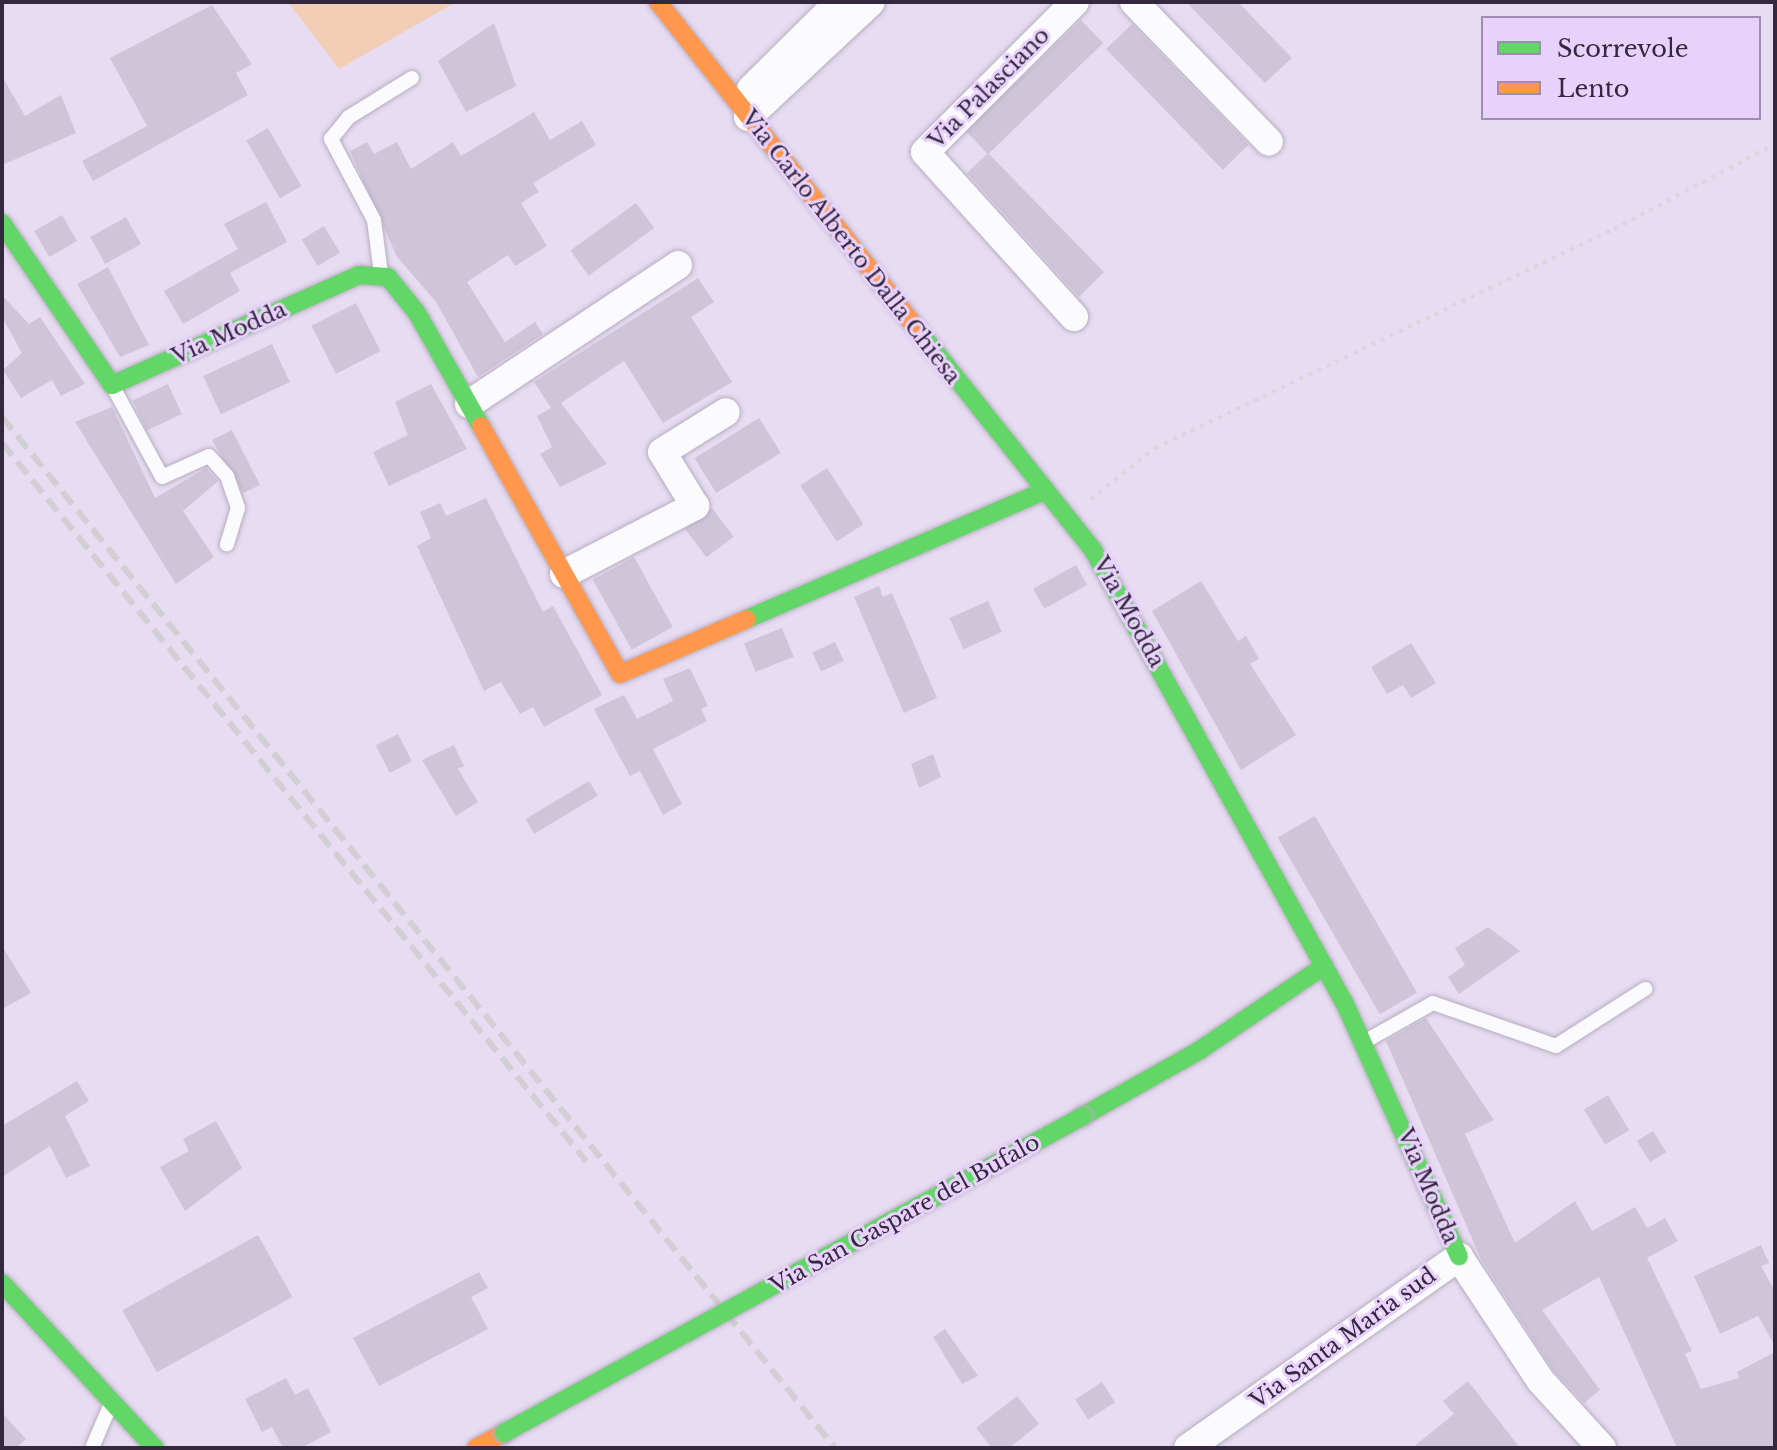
<!DOCTYPE html>
<html>
<head>
<meta charset="utf-8">
<style>
  body { margin:0 }
  #map { position:relative; width:1777px; height:1450px; overflow:hidden; background:#e7dcf2; font-family:"Libre Baskerville",serif }
  div>[style] { position:absolute }
  [style*='--x'] { left:calc(var(--x)*1px); top:calc(var(--y)*1px); width:calc(var(--w)*1px); rotate:calc(var(--a)*1deg) }
  .green>* { inset:0; background:#f1ceb5 }
  .building>* { inset:0; background:#cfc5d9; transform-origin:0 0 }
  .path>* { height:4px; margin-top:-2px; transform-origin:0; background:repeating-linear-gradient(90deg,#dad6de 0 4px,transparent 0 10px) }
  .roads { filter:drop-shadow(0 0 2px #b7adc0) drop-shadow(0 0 2px #b7adc0) }
  .lane>* { height:14px; margin:-7px; padding:0 7px; transform-origin:7px; border-radius:7px; background:#fbfafd }
  .street>* { height:28px; margin:-14px; padding:0 14px; transform-origin:14px; border-radius:14px; background:#fbfafd }
  .fast>* { height:18px; margin:-9px; padding:0 9px; transform-origin:9px; border-radius:9px; background:#63d668 }
  .slow>* { height:18px; margin:-9px; padding:0 9px; transform-origin:9px; border-radius:9px; background:#ff974d }
  .rail>* { height:6px; margin-top:-3px; transform-origin:0; background:repeating-linear-gradient(90deg,#d1ced4 0 16px,transparent 0 24px) }
  .bridges { filter:drop-shadow(0 0 2px #b7adc0) drop-shadow(0 0 2px #b7adc0) }
  .fast-bridge>* { height:18px; margin:-9px; padding:0 9px; transform-origin:9px; border-radius:9px; background:#63d668 }
  span { translate:-50% -50%; white-space:nowrap; text-align:center; line-height:1.15; -webkit-text-stroke:6px #e8d2fc; paint-order:stroke }
  .street-label { font-size:22px; color:#33283d }
  .frame { position:absolute; inset:0; border:4px solid #33283d; pointer-events:none }
  .legend { position:absolute; left:1481px; top:16px; width:280px; height:104px; box-sizing:border-box; background:#e8d2fc; border:2px solid #a08eb0; margin:0; padding:10px 14px; list-style:none; font-size:24px; color:#33283d }
  .legend li { display:flex; align-items:center; gap:16px; height:40px }
  .legend b { width:40px; border:2px solid #a08eb0 }
</style>
</head>
<body>
<div id="map">
  <div class="green">
    <i style="clip-path:polygon(288px 2px,456px 2px,339px 69px)"></i>
  </div>
  <div class="building">
    <i style="clip-path:polygon(1186px 2px,1238px 2px,1292px 58px,1265px 83px)"></i>
    <i style="clip-path:polygon(212px 5px,252px 64px,236px 73px,248px 95px,93px 181px,82px 161px,147px 126px,110px 58px)"></i>
    <i style="left:1081px;top:20px;width:32px;height:160px;rotate:46deg"></i>
    <i style="clip-path:polygon(494px 23px,516px 86px,466px 112px,438px 61px)"></i>
    <i style="left:1132px;top:24px;width:168px;height:36px;rotate:46deg"></i>
    <i style="clip-path:polygon(2px 76px,25px 116px,61px 95px,76px 133px,2px 165px)"></i>
    <i style="clip-path:polygon(534px 112px,550px 140px,582px 121px,596px 145px,533px 183px,539px 192px,521px 203px,547px 246px,515px 266px,508px 255px,467px 282px,505px 342px,535px 322px,543px 334px,478px 377px,436px 302px,397px 257px,350px 151px,367px 142px,374px 154px,397px 142px,411px 169px,453px 142px,461px 156px)"></i>
    <i style="left:268px;top:128px;width:67px;height:25px;rotate:60deg"></i>
    <i style="clip-path:polygon(988px 153px,1104px 272px,1079px 297px,967px 173px)"></i>
    <i style="clip-path:polygon(266px 202px,287px 242px,230px 273px,240px 291px,183px 324px,164px 291px,238px 249px,224px 224px)"></i>
    <i style="left:636px;top:203px;width:31px;height:81px;rotate:54deg"></i>
    <i style="left:62px;top:215px;width:30px;height:32px;rotate:60deg"></i>
    <i style="left:126px;top:217px;width:31px;height:41px;rotate:61deg"></i>
    <i style="left:324px;top:226px;width:31px;height:26px;rotate:59deg"></i>
    <i style="clip-path:polygon(108px 267px,149px 345px,120px 357px,77px 284px)"></i>
    <i style="clip-path:polygon(698px 278px,714px 302px,691px 317px,732px 382px,663px 423px,624px 361px,561px 403px,607px 464px,560px 487px,540px 454px,552px 447px,537px 416px,551px 408px,534px 382px)"></i>
    <i style="clip-path:polygon(2px 295px,29px 324px,40px 317px,85px 384px,61px 396px,52px 380px,21px 398px,3px 370px,22px 353px,2px 317px)"></i>
    <i style="left:356px;top:303px;width:54px;height:50px;rotate:63deg"></i>
    <i style="left:272px;top:344px;width:42px;height:76px;rotate:65deg"></i>
    <i style="left:168px;top:384px;width:33px;height:39px;rotate:65deg"></i>
    <i style="clip-path:polygon(431px 384px,467px 449px,389px 486px,373px 452px,408px 435px,395px 402px)"></i>
    <i style="clip-path:polygon(112px 407px,155px 498px,206px 468px,218px 481px,183px 511px,214px 557px,176px 584px,75px 422px)"></i>
    <i style="left:759px;top:418px;width:41px;height:76px;rotate:58deg"></i>
    <i style="clip-path:polygon(232px 430px,260px 485px,243px 493px,212px 440px)"></i>
    <i style="left:827px;top:468px;width:67px;height:32px;rotate:57deg"></i>
    <i style="clip-path:polygon(486px 498px,543px 612px,553px 606px,602px 695px,544px 727px,533px 707px,520px 714px,501px 682px,484px 691px,417px 546px,431px 538px,420px 512px,440px 503px,446px 516px)"></i>
    <i style="left:712px;top:508px;width:36px;height:34px;rotate:53deg"></i>
    <i style="left:634px;top:557px;width:80px;height:47px;rotate:61deg"></i>
    <i style="left:1076px;top:565px;width:23px;height:49px;rotate:61deg"></i>
    <i style="clip-path:polygon(1201px 581px,1238px 641px,1246px 636px,1259px 659px,1250px 664px,1296px 735px,1241px 770px,1152px 611px)"></i>
    <i style="clip-path:polygon(879px 586px,883px 597px,892px 593px,937px 698px,904px 713px,854px 597px)"></i>
    <i style="left:988px;top:601px;width:34px;height:42px;rotate:66deg"></i>
    <i style="left:782px;top:628px;width:31px;height:41px;rotate:68deg"></i>
    <i style="left:835px;top:642px;width:21px;height:25px;rotate:65deg"></i>
    <i style="clip-path:polygon(1411px 643px,1436px 683px,1411px 698px,1403px 685px,1387px 694px,1371px 667px)"></i>
    <i style="clip-path:polygon(690px 668px,708px 706px,701px 709px,707px 721px,653px 749px,682px 804px,663px 815px,640px 771px,630px 776px,594px 709px,624px 695px,637px 719px,673px 701px,663px 679px)"></i>
    <i style="left:398px;top:734px;width:31px;height:25px;rotate:63deg"></i>
    <i style="clip-path:polygon(454px 745px,464px 766px,458px 769px,478px 802px,456px 816px,422px 760px)"></i>
    <i style="clip-path:polygon(933px 754px,941px 777px,919px 788px,911px 764px)"></i>
    <i style="left:589px;top:781px;width:17px;height:74px;rotate:59deg"></i>
    <i style="left:1315px;top:816px;width:204px;height:43px;rotate:60deg"></i>
    <i style="clip-path:polygon(1488px 927px,1520px 951px,1459px 994px,1448px 977px,1465px 965px,1455px 948px)"></i>
    <i style="clip-path:polygon(2px 946px,31px 993px,2px 1009px)"></i>
    <i style="clip-path:polygon(1426px 1018px,1494px 1120px,1465px 1134px,1515px 1243px,1575px 1201px,1592px 1231px,1635px 1207px,1647px 1228px,1665px 1218px,1678px 1241px,1647px 1258px,1692px 1351px,1685px 1354px,1701px 1389px,1739px 1378px,1737px 1372px,1775px 1352px,1775px 1448px,1677px 1448px,1599px 1277px,1542px 1310px,1600px 1390px,1584px 1403px,1553px 1370px,1481px 1259px,1386px 1041px)"></i>
    <i style="clip-path:polygon(77px 1081px,89px 1101px,65px 1116px,90px 1166px,66px 1178px,50px 1146px,2px 1177px,2px 1126px)"></i>
    <i style="left:1608px;top:1095px;width:41px;height:28px;rotate:59deg"></i>
    <i style="clip-path:polygon(216px 1121px,242px 1168px,185px 1211px,160px 1167px,189px 1151px,183px 1139px)"></i>
    <i style="left:1653px;top:1131px;width:25px;height:19px;rotate:58deg"></i>
    <i style="left:258px;top:1235px;width:71px;height:155px;rotate:61deg"></i>
    <i style="clip-path:polygon(1761px 1245px,1769px 1263px,1761px 1266px,1775px 1291px,1775px 1346px,1758px 1316px,1720px 1334px,1694px 1276px)"></i>
    <i style="clip-path:polygon(479px 1272px,488px 1288px,471px 1297px,488px 1329px,379px 1386px,353px 1338px)"></i>
    <i style="clip-path:polygon(945px 1329px,978px 1376px,962px 1384px,933px 1337px)"></i>
    <i style="clip-path:polygon(286px 1378px,295px 1395px,308px 1388px,331px 1432px,301px 1448px,283px 1448px,272px 1427px,262px 1432px,245px 1399px)"></i>
    <i style="clip-path:polygon(1468px 1381px,1520px 1448px,1412px 1448px,1454px 1414px,1443px 1401px)"></i>
    <i style="left:1102px;top:1382px;width:24px;height:32px;rotate:57deg"></i>
    <i style="clip-path:polygon(1017px 1396px,1039px 1424px,1009px 1448px,992px 1448px,976px 1428px)"></i>
    <i style="clip-path:polygon(2px 1413px,26px 1439px,16px 1448px,2px 1448px)"></i>
  </div>
  <div class="path">
    <i style="--x:1091;--y:499;--w:82;--a:-38.6"></i>
    <i style="--x:1155;--y:448;--w:509;--a:-25.51"></i>
    <i style="--x:1614;--y:229;--w:182;--a:-27.8"></i>
  </div>
  <div class="roads">
    <div class="lane">
      <i style="--x:381;--y:274;--w:54;--a:-97.4"></i>
      <i style="--x:374;--y:220;--w:92;--a:-118"></i>
      <i style="--x:331;--y:139;--w:28;--a:-51"></i>
      <i style="--x:349;--y:117;--w:74;--a:-31.8"></i>
      <i style="--x:113;--y:387;--w:102;--a:61.4"></i>
      <i style="--x:162;--y:477;--w:51;--a:-24.1"></i>
      <i style="--x:209;--y:456;--w:27;--a:48"></i>
      <i style="--x:227;--y:476;--w:34;--a:71"></i>
      <i style="--x:238;--y:508;--w:38;--a:107"></i>
      <i style="--x:1364;--y:1042;--w:79;--a:-29.5"></i>
      <i style="--x:1433;--y:1003;--w:130;--a:19.3"></i>
      <i style="--x:1556;--y:1046;--w:106;--a:-32.6"></i>
      <i style="--x:92;--y:1448;--w:46;--a:-66.8"></i>
    </div>
    <div class="street">
      <i style="--x:1134;--y:2;--w:194;--a:46"></i>
      <i style="--x:751;--y:89;--w:124;--a:-44.7"></i>
      <i style="--x:748;--y:117;--w:168;--a:-43.1"></i>
      <i style="--x:1074;--y:317;--w:222;--a:-132.1"></i>
      <i style="--x:925;--y:152;--w:212;--a:-45"></i>
      <i style="--x:469;--y:404;--w:251;--a:-33.6"></i>
      <i style="--x:564;--y:574;--w:148;--a:-27.4"></i>
      <i style="--x:695;--y:506;--w:63;--a:-121.4"></i>
      <i style="--x:662;--y:452;--w:75;--a:-32"></i>
      <i style="--x:1188;--y:1448;--w:332;--a:-35.2"></i>
      <i style="--x:1459;--y:1257;--w:147;--a:56.6"></i>
      <i style="--x:1540;--y:1380;--w:92;--a:47.6"></i>
    </div>
    <div class="fast">
      <i style="--x:2;--y:223;--w:196;--a:55.8"></i>
      <i style="--x:112;--y:385;--w:270;--a:-24"></i>
      <i style="--x:359;--y:275;--w:29;--a:4"></i>
      <i style="--x:388;--y:277;--w:46;--a:51.1"></i>
      <i style="--x:417;--y:313;--w:130;--a:60.5"></i>
      <i style="--x:922;--y:335;--w:275;--a:51.5"></i>
      <i style="--x:1093;--y:550;--w:519;--a:60.97"></i>
      <i style="--x:1345;--y:1004;--w:277;--a:65.7"></i>
      <i style="--x:747;--y:619;--w:323;--a:-23.3"></i>
      <i style="--x:1083;--y:1116;--w:134;--a:-29.4"></i>
      <i style="--x:1200;--y:1050;--w:150;--a:-34.1"></i>
      <i style="--x:2;--y:1283;--w:225;--a:47.2"></i>
    </div>
    <div class="slow">
      <i style="--x:658;--y:2;--w:425;--a:51.6"></i>
      <i style="--x:481;--y:426;--w:284;--a:60.7"></i>
      <i style="--x:620;--y:674;--w:138;--a:-23.4"></i>
      <i style="--x:476;--y:1448;--w:32;--a:-28"></i>
    </div>
  </div>
  <div class="rail">
    <i style="--x:2;--y:417;--w:1325;--a:51.06"></i>
    <i style="--x:2;--y:443;--w:926;--a:50.88"></i>
  </div>
  <div class="bridges">
    <div class="fast-bridge">
      <i style="--x:504;--y:1433;--w:660;--a:-28.7"></i>
    </div>
  </div>
  <div class="street-label">
    <span style="left:989px;top:88px;rotate:-45deg">Via Palasciano</span>
    <span style="left:851px;top:247px;rotate:52deg">Via Carlo Alberto Dalla Chiesa</span>
    <span style="left:229px;top:333px;rotate:-24deg">Via Modda</span>
    <span style="left:1129px;top:612px;rotate:61deg">Via Modda</span>
    <span style="left:1428px;top:1186px;rotate:67deg">Via Modda</span>
    <span style="left:905px;top:1214px;rotate:-29deg">Via San Gaspare del Bufalo</span>
    <span style="left:1343px;top:1338px;rotate:-36deg">Via Santa Maria sud</span>
  </div>
  <div class="frame"></div>
  <ul class="legend">
  <li><b style="height:10px;background:#63d668"></b>Scorrevole</li>
  <li><b style="height:10px;background:#ff974d"></b>Lento</li>
  </ul>
</div>
</body>
</html>
